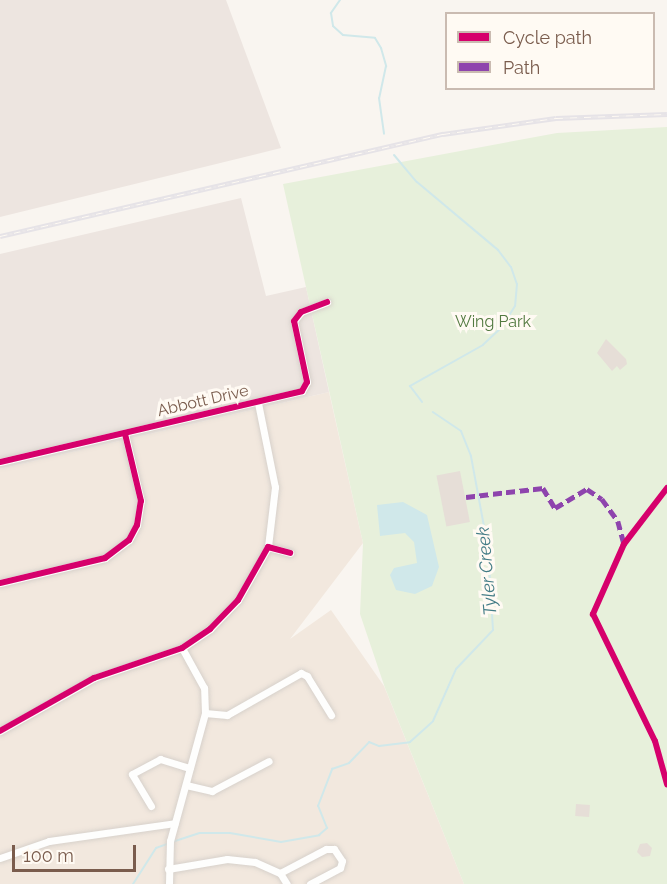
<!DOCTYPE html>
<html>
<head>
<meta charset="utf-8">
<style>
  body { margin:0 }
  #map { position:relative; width:667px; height:884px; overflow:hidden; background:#f9f5f0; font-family:Raleway,sans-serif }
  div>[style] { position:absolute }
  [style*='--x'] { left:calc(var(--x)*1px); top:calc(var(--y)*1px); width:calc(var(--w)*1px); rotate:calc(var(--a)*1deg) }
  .residential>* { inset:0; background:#f2e8de }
  .industrial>* { inset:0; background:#ede5e0 }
  .green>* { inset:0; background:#e7f0db }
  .water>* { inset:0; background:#d0e8ea }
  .stream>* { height:2px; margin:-1px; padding:0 1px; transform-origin:1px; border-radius:1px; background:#d0e8ea }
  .building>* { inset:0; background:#e6ded7; transform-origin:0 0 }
  .roads { filter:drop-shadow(0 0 2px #d7d1cb) drop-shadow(0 0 2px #d7d1cb) }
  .street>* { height:7px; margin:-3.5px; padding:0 3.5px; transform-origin:3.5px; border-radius:3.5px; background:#fefefd }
  .rail>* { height:4.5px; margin-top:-2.25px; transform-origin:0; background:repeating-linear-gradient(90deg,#fffaf3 0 7px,#e6e3e7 0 14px); box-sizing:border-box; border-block:2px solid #e6e3e7 }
  .quiet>* { height:4.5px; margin-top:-2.25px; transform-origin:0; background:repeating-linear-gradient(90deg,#8e44ad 0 9px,transparent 0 13.5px) }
  .cycleway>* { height:6px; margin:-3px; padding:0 3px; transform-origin:3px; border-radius:3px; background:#d6006c }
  span { translate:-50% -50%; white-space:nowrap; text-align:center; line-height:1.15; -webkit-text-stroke:6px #fffaf3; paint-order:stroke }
  .park-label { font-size:16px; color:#537a41 }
  .street-label { font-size:16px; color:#7a5c4d }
  .water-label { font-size:18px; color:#437c86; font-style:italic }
  .legend { position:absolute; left:445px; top:12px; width:210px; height:78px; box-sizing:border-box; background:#fffaf3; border:2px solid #cabbb1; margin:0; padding:8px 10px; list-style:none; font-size:18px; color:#7a5c4d }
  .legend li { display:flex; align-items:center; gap:12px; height:30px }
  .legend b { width:30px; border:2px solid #cabbb1 }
  .scale { position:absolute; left:12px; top:845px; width:124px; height:27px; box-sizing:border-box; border:3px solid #7a5c4d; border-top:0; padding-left:8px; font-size:18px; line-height:21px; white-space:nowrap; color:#7a5c4d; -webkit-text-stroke:4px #fffaf3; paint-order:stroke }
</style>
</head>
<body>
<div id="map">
  <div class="residential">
    <i style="clip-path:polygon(329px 392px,363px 543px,290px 639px,331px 610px,384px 686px,464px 884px,0 884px,0 469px)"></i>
  </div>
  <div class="industrial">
    <i style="clip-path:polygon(0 0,226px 0,281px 148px,0 217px)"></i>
    <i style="clip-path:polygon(241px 198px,266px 296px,306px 287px,329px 392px,0 469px,0 254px)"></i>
  </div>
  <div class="green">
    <i style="clip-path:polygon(667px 127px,667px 884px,464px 884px,385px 688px,360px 614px,363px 543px,283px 184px,557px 133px)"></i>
  </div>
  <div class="water">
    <i style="clip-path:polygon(403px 502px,427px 515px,439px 567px,432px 586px,415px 594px,396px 590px,390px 575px,394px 568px,417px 563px,414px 542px,405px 533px,380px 536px,377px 505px)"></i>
  </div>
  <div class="stream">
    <i style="--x:340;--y:0;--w:16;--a:125"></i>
    <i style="--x:331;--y:13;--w:13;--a:81"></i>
    <i style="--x:333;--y:26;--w:13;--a:42"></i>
    <i style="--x:343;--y:35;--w:32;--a:5"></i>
    <i style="--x:375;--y:38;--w:12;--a:59"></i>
    <i style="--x:381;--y:48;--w:19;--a:74"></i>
    <i style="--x:386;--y:66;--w:33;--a:102"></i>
    <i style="--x:379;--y:98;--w:36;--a:82"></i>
    <i style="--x:394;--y:155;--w:35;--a:50"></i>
    <i style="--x:417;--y:182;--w:106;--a:40"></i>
    <i style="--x:498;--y:250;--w:21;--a:53"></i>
    <i style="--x:511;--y:267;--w:18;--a:71"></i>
    <i style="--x:517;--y:284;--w:22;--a:95"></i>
    <i style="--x:515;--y:306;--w:25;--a:122"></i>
    <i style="--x:502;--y:327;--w:26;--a:137"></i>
    <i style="--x:483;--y:345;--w:84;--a:150.7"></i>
    <i style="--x:410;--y:386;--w:20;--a:53"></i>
    <i style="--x:172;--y:842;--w:29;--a:-18"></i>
    <i style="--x:200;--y:833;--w:30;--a:0"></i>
    <i style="--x:230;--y:833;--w:52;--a:10"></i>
    <i style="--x:281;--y:842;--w:39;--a:-10"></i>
    <i style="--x:319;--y:835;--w:11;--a:-41"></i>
    <i style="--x:327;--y:828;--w:24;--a:-112"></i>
    <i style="--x:318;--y:806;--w:40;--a:-69"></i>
    <i style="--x:332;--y:769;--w:18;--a:-19"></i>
    <i style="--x:349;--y:763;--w:29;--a:-46"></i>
    <i style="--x:369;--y:742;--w:11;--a:22"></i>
    <i style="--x:379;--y:746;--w:31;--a:-7"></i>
    <i style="--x:410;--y:742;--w:31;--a:-42"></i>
    <i style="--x:433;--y:721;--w:57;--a:-66.1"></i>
    <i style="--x:456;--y:669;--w:54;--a:-46.5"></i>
    <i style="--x:493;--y:630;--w:82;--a:-93.5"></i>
    <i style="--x:488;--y:548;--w:94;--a:-100.5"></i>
    <i style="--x:471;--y:456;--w:27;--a:-112"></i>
    <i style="--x:461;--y:431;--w:34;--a:-146"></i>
    <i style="--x:133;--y:884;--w:43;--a:-57.4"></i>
    <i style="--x:156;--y:848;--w:12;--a:-20"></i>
  </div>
  <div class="building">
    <i style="clip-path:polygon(606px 339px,626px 359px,627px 364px,620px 370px,617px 366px,612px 371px,597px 353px)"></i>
    <i style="left:460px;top:471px;width:52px;height:24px;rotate:79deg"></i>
    <i style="left:576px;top:804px;width:14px;height:12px;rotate:4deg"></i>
    <i style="clip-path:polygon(647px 843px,652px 848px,650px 856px,642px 857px,637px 852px,640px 844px)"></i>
  </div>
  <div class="roads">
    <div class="street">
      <i style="--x:258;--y:403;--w:86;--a:78.6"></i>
      <i style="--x:275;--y:487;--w:60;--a:96.7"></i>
      <i style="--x:0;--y:462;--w:310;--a:-13.2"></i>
      <i style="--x:302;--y:391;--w:10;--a:-61"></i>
      <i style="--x:307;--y:382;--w:62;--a:-102"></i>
      <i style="--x:294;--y:321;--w:11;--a:-52"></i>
      <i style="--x:301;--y:312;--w:28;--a:-21"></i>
      <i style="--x:0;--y:583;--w:108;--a:-13.4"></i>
      <i style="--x:105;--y:558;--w:30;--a:-37"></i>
      <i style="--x:129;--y:540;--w:17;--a:-62"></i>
      <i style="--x:137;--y:525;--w:24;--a:-81"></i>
      <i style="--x:141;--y:501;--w:69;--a:-103.4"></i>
      <i style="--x:205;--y:713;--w:22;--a:5"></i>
      <i style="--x:227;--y:715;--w:85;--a:-29.6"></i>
      <i style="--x:301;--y:673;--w:7;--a:27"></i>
      <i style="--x:307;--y:676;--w:46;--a:58.4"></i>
      <i style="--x:0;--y:731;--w:108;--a:-29.4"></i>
      <i style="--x:94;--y:678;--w:93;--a:-18.8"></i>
      <i style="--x:182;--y:648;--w:34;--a:-34"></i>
      <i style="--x:210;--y:629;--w:40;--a:-46"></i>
      <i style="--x:238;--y:600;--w:61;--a:-60.5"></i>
      <i style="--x:268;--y:547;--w:23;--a:15"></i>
      <i style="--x:186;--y:785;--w:27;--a:13"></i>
      <i style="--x:212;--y:791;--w:64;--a:-27.8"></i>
      <i style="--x:151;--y:806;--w:37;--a:-121"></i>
      <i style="--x:132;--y:774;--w:32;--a:-28"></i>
      <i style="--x:160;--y:759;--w:31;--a:17"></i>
      <i style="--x:0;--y:858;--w:52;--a:-19.1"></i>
      <i style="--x:49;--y:841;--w:127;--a:-8.1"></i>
      <i style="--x:168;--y:869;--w:60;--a:-9.6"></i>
      <i style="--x:227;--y:859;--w:28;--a:6"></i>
      <i style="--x:255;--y:862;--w:27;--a:24"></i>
      <i style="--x:280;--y:873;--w:52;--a:-27.6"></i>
      <i style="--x:326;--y:849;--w:8;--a:0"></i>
      <i style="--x:334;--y:849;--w:14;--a:56"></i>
      <i style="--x:342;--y:861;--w:7;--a:106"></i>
      <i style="--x:340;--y:868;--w:34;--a:152"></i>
      <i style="--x:280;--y:873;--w:13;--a:58"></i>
      <i style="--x:169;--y:884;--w:43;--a:-88.7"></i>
      <i style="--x:170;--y:841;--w:133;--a:-74.7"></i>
      <i style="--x:205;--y:713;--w:25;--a:-92"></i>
      <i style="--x:204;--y:688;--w:46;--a:-118.8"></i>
    </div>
  </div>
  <div class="rail">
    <i style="--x:0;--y:236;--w:455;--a:-13"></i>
    <i style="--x:443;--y:134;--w:114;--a:-8.1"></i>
    <i style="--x:556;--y:118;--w:111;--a:-2.1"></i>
  </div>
  <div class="quiet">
    <i style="--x:466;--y:497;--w:78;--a:-6.7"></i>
    <i style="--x:543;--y:488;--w:23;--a:59"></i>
    <i style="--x:555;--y:508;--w:37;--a:-31"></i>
    <i style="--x:587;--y:489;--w:18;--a:34"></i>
    <i style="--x:602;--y:499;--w:27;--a:54"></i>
    <i style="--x:618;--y:521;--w:24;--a:75"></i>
  </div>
  <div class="cycleway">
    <i style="--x:0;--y:462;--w:310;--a:-13.2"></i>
    <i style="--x:302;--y:391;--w:10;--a:-61"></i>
    <i style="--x:307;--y:382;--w:62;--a:-102"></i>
    <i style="--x:294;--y:321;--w:11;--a:-52"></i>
    <i style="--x:301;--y:312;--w:28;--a:-21"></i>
    <i style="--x:667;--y:488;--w:71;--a:127.5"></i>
    <i style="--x:624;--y:544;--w:77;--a:113.9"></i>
    <i style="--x:593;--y:614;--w:141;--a:64"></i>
    <i style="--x:655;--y:741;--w:45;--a:74.4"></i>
    <i style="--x:0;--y:583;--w:108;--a:-13.4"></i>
    <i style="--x:105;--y:558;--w:30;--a:-37"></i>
    <i style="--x:129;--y:540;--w:17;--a:-62"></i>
    <i style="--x:137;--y:525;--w:24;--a:-81"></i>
    <i style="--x:141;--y:501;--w:69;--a:-103.4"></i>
    <i style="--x:0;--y:731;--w:108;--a:-29.4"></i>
    <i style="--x:94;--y:678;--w:93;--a:-18.8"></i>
    <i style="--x:182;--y:648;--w:34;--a:-34"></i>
    <i style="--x:210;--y:629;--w:40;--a:-46"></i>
    <i style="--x:238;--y:600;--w:61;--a:-60.5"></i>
    <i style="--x:268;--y:547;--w:23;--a:15"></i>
  </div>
  <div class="park-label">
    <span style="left:493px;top:322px">Wing Park</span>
  </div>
  <div class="street-label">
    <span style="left:203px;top:401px;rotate:-13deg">Abbott Drive</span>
  </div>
  <div class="water-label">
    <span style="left:487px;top:571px;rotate:-95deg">Tyler Creek</span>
  </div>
  <ul class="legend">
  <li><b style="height:8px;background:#d6006c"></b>Cycle path</li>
  <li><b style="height:8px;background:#8e44ad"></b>Path</li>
  </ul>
  <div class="scale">100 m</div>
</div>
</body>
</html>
